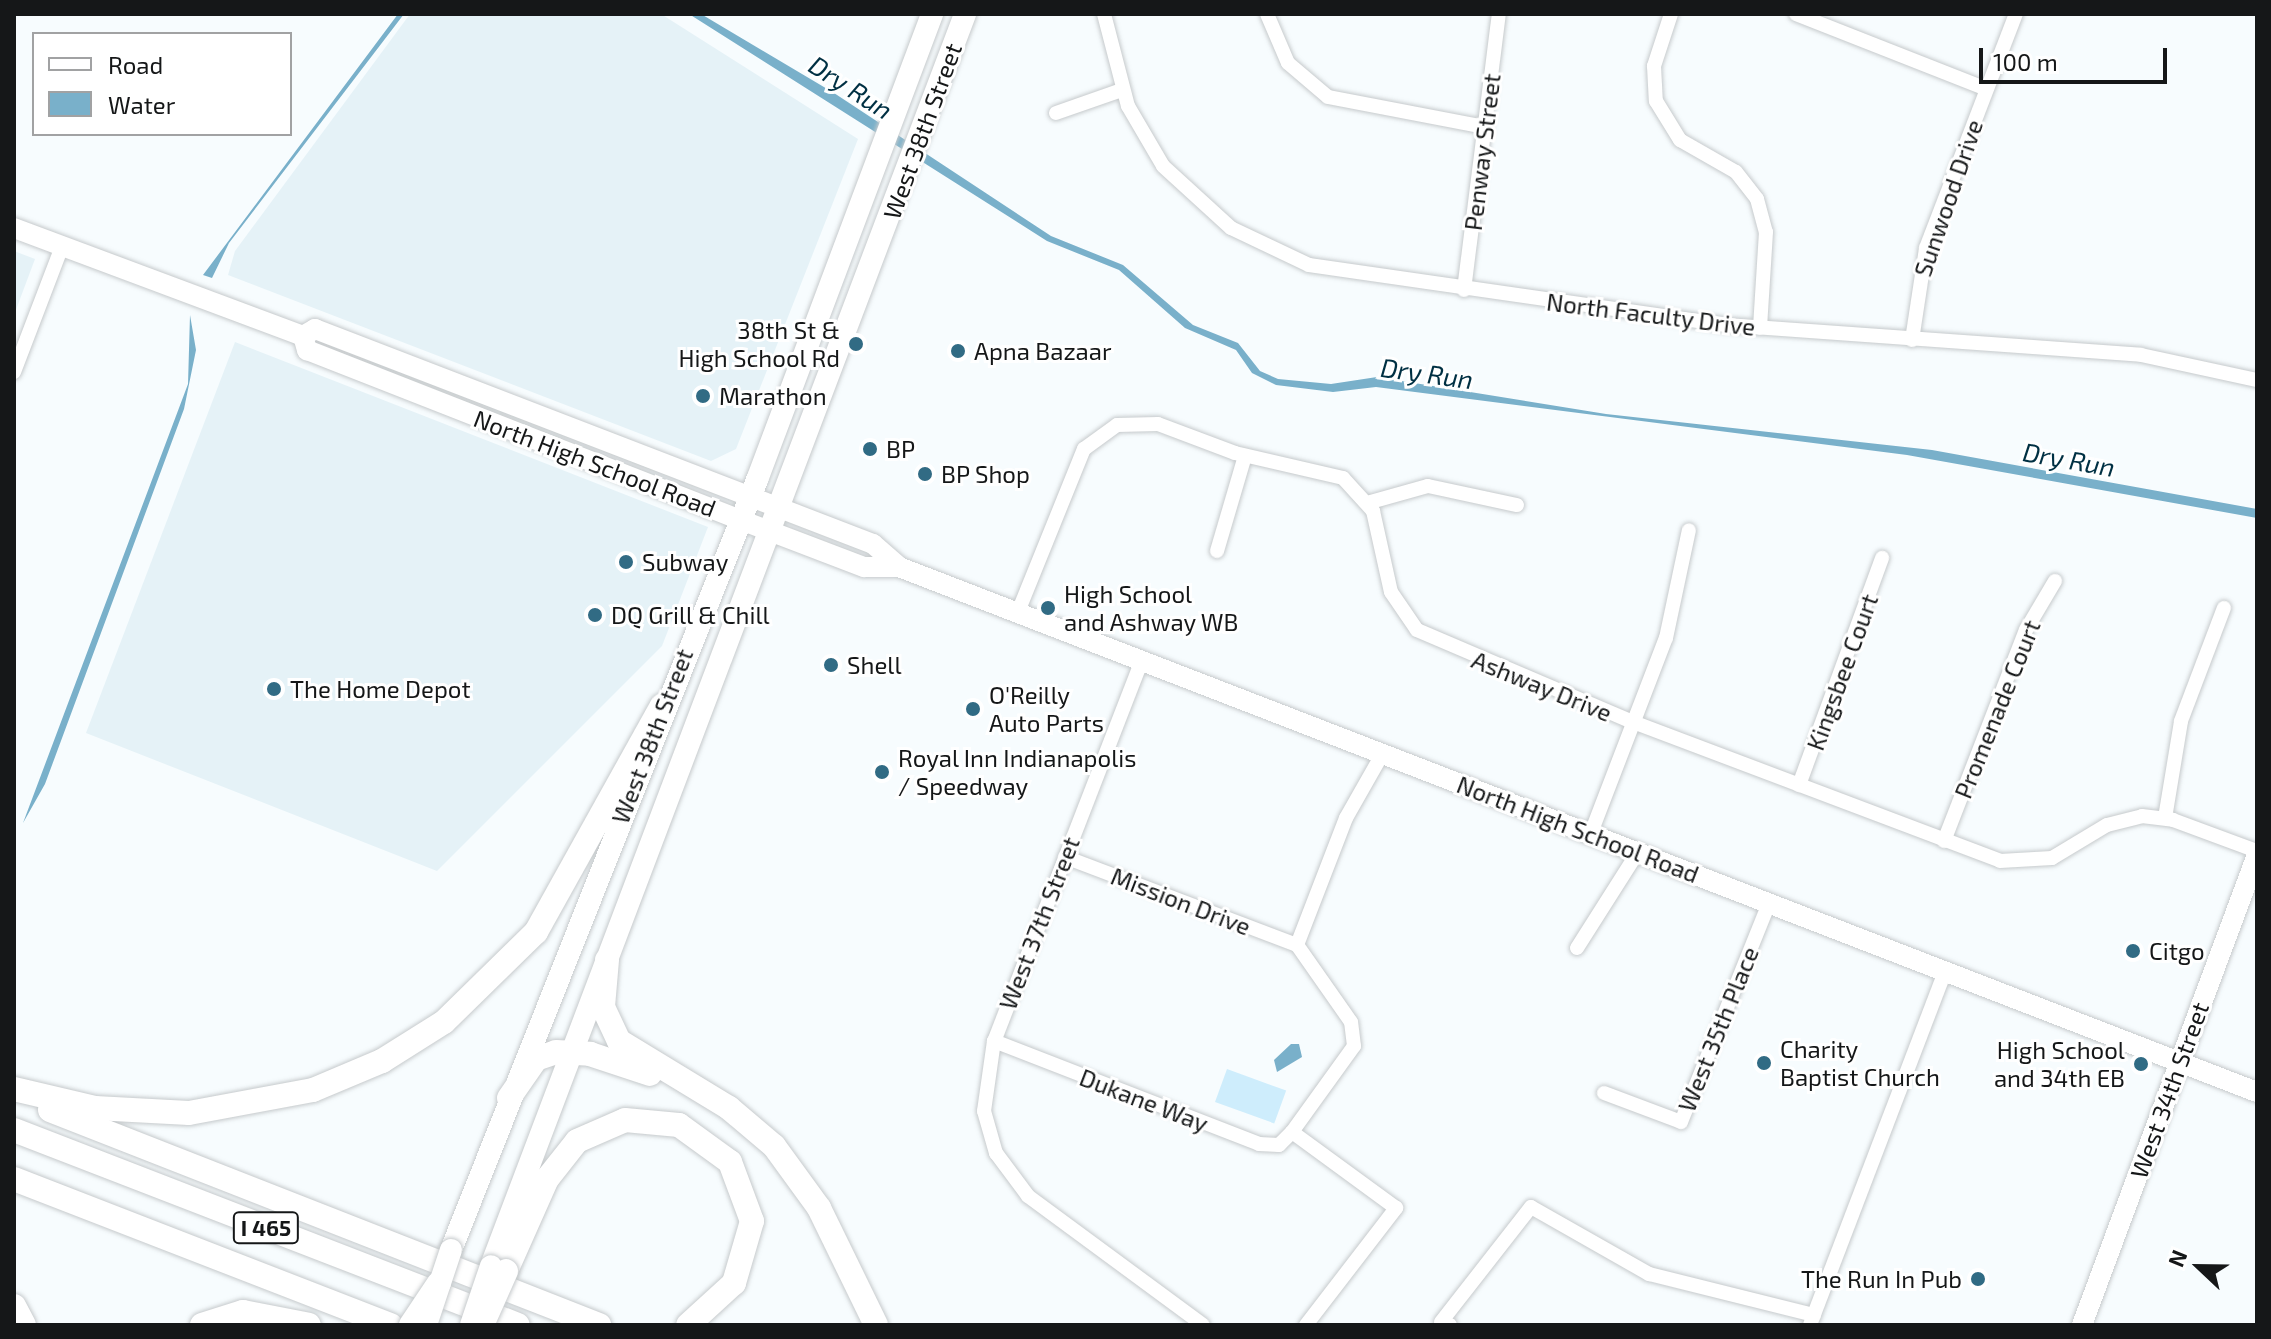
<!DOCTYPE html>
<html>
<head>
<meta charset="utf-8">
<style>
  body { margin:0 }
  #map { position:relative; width:2271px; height:1339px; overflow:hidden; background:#f7fcfe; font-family:"Exo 2",sans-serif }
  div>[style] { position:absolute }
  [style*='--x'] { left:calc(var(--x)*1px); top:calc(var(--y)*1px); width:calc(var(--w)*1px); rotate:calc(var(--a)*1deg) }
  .built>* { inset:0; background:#e5f2f7 }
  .green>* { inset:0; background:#ceedfc; transform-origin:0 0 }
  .water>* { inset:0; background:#79b0ca }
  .roads { filter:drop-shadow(0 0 2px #c6cacc) drop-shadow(0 0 2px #c6cacc) }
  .street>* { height:14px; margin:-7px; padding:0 7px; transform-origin:7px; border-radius:7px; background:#fff }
  .secondary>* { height:20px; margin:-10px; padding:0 10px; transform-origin:10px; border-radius:10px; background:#fff }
  .primary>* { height:22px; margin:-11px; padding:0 11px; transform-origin:11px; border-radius:11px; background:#fff }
  .highway>* { height:24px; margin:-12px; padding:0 12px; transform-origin:12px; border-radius:12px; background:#fff }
  .bridges { filter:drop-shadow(0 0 2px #c6cacc) drop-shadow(0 0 2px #c6cacc) }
  .primary-bridge>* { height:22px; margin:-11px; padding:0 11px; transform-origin:11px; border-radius:11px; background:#fff }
  .highway-bridge>* { height:24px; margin:-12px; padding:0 12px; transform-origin:12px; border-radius:12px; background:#fff }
  .dots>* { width:22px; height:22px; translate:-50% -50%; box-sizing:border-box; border:4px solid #fff; border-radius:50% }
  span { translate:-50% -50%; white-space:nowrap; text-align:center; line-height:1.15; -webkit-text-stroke:6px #fff; paint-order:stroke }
  .shield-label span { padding:2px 6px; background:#fff; border:2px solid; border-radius:6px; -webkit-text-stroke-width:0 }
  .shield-label { font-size:22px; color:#151718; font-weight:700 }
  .street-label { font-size:24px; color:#151718 }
  .poi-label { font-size:24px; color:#151718 }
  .right { translate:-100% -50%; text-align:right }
  .left { translate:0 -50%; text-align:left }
  .water-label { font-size:26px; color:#003043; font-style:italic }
  .frame { position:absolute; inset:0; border:16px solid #151718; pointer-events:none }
  .legend { position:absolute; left:32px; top:32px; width:260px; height:104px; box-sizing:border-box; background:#fff; border:2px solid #a1a2a3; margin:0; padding:10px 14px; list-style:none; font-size:24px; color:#151718 }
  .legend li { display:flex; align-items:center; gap:16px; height:40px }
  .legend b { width:40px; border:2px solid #a1a2a3 }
  .north { position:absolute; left:2159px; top:1227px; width:80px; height:80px; -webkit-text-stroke:6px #fff; paint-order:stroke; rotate:292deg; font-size:22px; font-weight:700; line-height:32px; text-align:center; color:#151718 }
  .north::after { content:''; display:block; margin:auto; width:28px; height:36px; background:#151718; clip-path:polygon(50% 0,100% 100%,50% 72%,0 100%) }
  .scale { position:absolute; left:1979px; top:48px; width:188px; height:36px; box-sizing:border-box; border:4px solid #151718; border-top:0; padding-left:10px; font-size:24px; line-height:28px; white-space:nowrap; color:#151718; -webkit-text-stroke:6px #fff; paint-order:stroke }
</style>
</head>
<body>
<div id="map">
  <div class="built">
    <i style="clip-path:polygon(410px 14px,661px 14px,858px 139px,736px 449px,711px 461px,228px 275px,235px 251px)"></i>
    <i style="clip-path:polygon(14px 251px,35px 259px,14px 315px)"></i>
    <i style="clip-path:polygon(235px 342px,708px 527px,662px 646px,437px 871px,86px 733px)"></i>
  </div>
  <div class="green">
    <i style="left:1227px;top:1069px;width:63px;height:35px;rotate:20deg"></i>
  </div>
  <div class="water">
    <i style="clip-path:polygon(398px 14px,404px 14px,229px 243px,212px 278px,203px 275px)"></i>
    <i style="clip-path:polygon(689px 14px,701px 14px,834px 93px,1051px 236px,1123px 265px,1193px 325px,1238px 343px,1260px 371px,1278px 379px,1331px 384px,1377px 377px,1606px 414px,1932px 450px,2257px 509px,2257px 518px,1907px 455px,1376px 387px,1333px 392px,1276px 385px,1252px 373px,1236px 350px,1185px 328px,1119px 270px,1047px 241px)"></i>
    <i style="clip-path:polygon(190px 315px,196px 350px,184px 409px,45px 784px,23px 823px,188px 384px)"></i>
    <i style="clip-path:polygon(1291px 1044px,1299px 1044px,1302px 1057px,1277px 1072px,1274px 1060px)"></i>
  </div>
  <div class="roads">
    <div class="street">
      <i style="--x:1104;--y:14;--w:95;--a:75.4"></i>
      <i style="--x:1128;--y:106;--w:69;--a:59.7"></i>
      <i style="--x:1163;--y:166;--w:92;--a:42.4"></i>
      <i style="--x:1231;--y:228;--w:86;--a:25.4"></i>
      <i style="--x:1309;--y:265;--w:421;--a:8.2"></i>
      <i style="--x:1726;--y:325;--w:416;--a:4.1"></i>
      <i style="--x:2141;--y:355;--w:119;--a:12.2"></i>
      <i style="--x:1267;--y:14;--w:53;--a:66.8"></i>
      <i style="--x:1288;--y:63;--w:52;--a:40.4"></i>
      <i style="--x:1328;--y:97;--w:160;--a:10.8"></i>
      <i style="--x:1671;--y:14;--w:55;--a:108.1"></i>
      <i style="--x:1654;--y:66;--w:35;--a:87"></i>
      <i style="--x:1656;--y:101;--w:46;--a:58.4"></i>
      <i style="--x:1680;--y:140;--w:64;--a:29.7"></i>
      <i style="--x:1736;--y:172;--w:34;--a:52"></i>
      <i style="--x:1757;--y:199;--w:34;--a:75"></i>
      <i style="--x:1766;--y:232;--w:96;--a:93.6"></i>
      <i style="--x:1796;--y:14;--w:204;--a:21.5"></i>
      <i style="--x:1056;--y:113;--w:70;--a:-19.2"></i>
      <i style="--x:1464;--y:290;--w:278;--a:-82.8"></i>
      <i style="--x:1912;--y:340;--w:93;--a:-81.3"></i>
      <i style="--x:1926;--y:248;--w:251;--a:-69"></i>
      <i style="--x:14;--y:372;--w:135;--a:-69.1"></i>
      <i style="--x:1367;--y:503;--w:63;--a:-15.6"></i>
      <i style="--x:1428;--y:486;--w:91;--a:12.1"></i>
      <i style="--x:1217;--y:551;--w:99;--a:-73.6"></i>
      <i style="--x:1018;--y:612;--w:176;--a:-68"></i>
      <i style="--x:1084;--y:449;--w:41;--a:-36"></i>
      <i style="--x:1117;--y:425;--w:41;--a:-1.4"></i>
      <i style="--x:1158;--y:424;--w:82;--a:20.6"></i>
      <i style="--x:1235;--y:453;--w:111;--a:13"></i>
      <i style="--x:1343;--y:478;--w:45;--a:47.7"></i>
      <i style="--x:1373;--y:511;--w:83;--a:77.5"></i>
      <i style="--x:1391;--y:592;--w:46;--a:55.6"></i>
      <i style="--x:1417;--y:630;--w:235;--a:23.1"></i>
      <i style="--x:1633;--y:722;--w:392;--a:20.7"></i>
      <i style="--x:2000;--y:861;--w:52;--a:-3.3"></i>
      <i style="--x:2052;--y:858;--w:64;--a:-31"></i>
      <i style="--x:2107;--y:825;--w:36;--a:-14"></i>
      <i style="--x:2142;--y:816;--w:31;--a:7"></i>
      <i style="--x:2173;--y:820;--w:90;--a:20.3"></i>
      <i style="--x:1142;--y:660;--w:409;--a:111.2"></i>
      <i style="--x:994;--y:1041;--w:71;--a:98.1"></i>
      <i style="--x:984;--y:1111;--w:44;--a:74.1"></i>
      <i style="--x:996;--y:1153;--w:54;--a:53.3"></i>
      <i style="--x:1028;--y:1196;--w:217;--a:36.4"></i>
      <i style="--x:1799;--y:785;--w:242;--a:-69.9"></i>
      <i style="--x:2165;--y:818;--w:98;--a:-80.6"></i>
      <i style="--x:2181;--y:721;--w:121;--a:-69.2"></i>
      <i style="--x:1591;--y:833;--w:209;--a:-69"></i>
      <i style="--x:1666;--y:638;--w:110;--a:-78"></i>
      <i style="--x:1944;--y:841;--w:226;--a:-68.8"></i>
      <i style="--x:2026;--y:630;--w:57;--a:-59.4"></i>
      <i style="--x:1065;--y:857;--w:248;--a:20.8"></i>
      <i style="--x:1577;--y:948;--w:114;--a:-57.6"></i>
      <i style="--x:994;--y:1041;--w:284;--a:21.2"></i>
      <i style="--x:1259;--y:1144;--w:20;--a:3"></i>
      <i style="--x:1279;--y:1145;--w:18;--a:-45"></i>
      <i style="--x:1604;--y:1093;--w:82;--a:20.6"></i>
      <i style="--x:1681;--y:1122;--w:236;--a:-68.1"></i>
      <i style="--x:1306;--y:1325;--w:148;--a:-52.4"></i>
      <i style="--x:1396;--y:1208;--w:129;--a:-143.8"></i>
      <i style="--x:1292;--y:1132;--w:106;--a:-54.2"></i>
      <i style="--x:1354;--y:1046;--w:24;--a:-97"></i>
      <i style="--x:1351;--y:1022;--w:94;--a:-125"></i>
      <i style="--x:1297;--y:945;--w:136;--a:-68.9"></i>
      <i style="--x:1346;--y:818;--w:75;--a:-60.4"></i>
      <i style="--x:1450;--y:1325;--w:9;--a:-162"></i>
      <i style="--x:1441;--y:1322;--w:146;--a:-52"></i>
      <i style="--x:1531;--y:1207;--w:136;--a:29.6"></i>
      <i style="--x:1649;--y:1274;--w:170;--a:14"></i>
      <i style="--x:1810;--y:1325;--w:379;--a:-69.1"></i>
    </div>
    <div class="secondary">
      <i style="--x:14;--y:228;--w:309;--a:20.5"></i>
      <i style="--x:303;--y:336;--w:14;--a:-30"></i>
      <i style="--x:315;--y:329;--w:598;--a:21.07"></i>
      <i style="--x:873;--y:544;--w:35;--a:41"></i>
      <i style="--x:899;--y:567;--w:1456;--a:21.14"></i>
      <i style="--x:303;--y:336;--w:15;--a:74"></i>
      <i style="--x:307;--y:350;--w:463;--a:21.4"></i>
      <i style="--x:738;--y:519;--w:135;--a:20.9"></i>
      <i style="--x:864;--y:567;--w:35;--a:0"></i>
      <i style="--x:2082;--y:1325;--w:502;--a:-69.58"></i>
    </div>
    <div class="primary">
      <i style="--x:451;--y:1250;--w:829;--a:-68.33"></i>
      <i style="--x:757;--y:480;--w:498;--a:-69.4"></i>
      <i style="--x:491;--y:1266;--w:1339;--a:-69.26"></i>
    </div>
    <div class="highway">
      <i style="--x:607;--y:960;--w:47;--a:94.9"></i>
      <i style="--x:603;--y:1007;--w:38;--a:65"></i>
      <i style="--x:619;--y:1041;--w:129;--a:31.3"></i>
      <i style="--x:729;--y:1108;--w:59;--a:40.2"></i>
      <i style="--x:774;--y:1146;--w:77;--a:54"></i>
      <i style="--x:819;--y:1208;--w:130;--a:64"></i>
      <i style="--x:14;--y:1089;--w:83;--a:13.2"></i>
      <i style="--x:95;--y:1108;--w:94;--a:3"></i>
      <i style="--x:189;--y:1113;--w:126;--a:-10.5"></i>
      <i style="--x:313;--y:1090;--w:75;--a:-22.8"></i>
      <i style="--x:382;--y:1061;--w:73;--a:-32.2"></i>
      <i style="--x:444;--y:1022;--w:129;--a:-44.4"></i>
      <i style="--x:536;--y:932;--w:259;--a:-60.9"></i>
      <i style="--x:509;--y:1098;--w:47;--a:-55.3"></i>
      <i style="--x:536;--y:1059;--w:21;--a:-19"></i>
      <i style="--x:556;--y:1052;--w:34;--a:3"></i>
      <i style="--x:590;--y:1054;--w:63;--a:18.4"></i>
      <i style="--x:50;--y:1110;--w:590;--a:21.39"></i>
      <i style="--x:14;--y:1130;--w:540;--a:21.15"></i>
      <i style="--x:14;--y:1179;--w:404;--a:21.2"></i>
      <i style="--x:506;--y:1271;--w:101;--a:-66"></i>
      <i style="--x:547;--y:1179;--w:48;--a:-51.7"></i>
      <i style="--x:577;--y:1141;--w:52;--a:-23.6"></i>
      <i style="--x:625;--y:1120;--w:54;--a:5.3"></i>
      <i style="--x:679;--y:1125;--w:63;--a:36"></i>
      <i style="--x:730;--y:1162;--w:63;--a:69.6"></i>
      <i style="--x:752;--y:1221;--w:65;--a:106.2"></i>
      <i style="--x:734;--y:1283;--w:62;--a:137.6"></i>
      <i style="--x:14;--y:1306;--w:21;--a:62"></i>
      <i style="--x:202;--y:1325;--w:43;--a:-17.6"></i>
      <i style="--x:243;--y:1312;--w:67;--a:11.1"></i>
    </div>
  </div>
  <div class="bridges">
    <div class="primary-bridge">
      <i style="--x:426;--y:1325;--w:79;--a:-71.6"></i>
      <i style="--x:471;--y:1325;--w:62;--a:-71.3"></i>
    </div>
    <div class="highway-bridge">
      <i style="--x:411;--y:1325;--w:50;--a:-56.3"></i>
      <i style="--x:482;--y:1325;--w:59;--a:-66"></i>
    </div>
  </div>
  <div class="dots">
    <i style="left:856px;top:344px;background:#316b84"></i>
    <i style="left:958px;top:351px;background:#316b84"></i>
    <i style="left:703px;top:396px;background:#316b84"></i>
    <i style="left:870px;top:449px;background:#316b84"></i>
    <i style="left:925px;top:474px;background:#316b84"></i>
    <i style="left:626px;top:562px;background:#316b84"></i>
    <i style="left:1048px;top:608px;background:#316b84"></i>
    <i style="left:595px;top:615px;background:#316b84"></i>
    <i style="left:831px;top:665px;background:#316b84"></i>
    <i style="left:274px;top:689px;background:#316b84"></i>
    <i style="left:973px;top:709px;background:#316b84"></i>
    <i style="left:882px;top:772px;background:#316b84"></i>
    <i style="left:2133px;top:951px;background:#316b84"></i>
    <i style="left:1764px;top:1063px;background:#316b84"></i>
    <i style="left:2141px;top:1064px;background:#316b84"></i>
    <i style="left:1978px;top:1279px;background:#316b84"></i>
  </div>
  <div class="shield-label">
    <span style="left:266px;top:1228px">I 465</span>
  </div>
  <div class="street-label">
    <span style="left:922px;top:131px;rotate:-70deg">West 38th Street</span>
    <span style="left:1482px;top:152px;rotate:-83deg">Penway Street</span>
    <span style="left:1948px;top:198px;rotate:-71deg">Sunwood Drive</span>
    <span style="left:1651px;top:314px;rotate:7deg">North Faculty Drive</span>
    <span style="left:595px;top:463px;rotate:21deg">North High School Road</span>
    <span style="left:1842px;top:672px;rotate:-70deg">Kingsbee Court</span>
    <span style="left:1542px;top:686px;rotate:22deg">Ashway Drive</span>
    <span style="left:1997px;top:709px;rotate:-68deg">Promenade Court</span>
    <span style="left:652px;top:736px;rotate:-69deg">West 38th Street</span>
    <span style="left:1578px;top:829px;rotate:21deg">North High School Road</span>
    <span style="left:1181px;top:901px;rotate:21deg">Mission Drive</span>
    <span style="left:1039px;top:923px;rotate:-69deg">West 37th Street</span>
    <span style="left:1718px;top:1029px;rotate:-68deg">West 35th Place</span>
    <span style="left:2169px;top:1090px;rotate:-70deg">West 34th Street</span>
    <span style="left:1144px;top:1100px;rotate:21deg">Dukane Way</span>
  </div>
  <div class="poi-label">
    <span class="right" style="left:840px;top:344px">38th St &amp;<br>High School Rd</span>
    <span class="left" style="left:974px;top:351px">Apna Bazaar</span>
    <span class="left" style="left:719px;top:396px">Marathon</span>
    <span class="left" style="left:886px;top:449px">BP</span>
    <span class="left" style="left:941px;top:474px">BP Shop</span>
    <span class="left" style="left:642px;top:562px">Subway</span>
    <span class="left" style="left:1064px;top:608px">High School<br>and Ashway WB</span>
    <span class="left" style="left:611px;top:615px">DQ Grill &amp; Chill</span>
    <span class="left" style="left:847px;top:665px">Shell</span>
    <span class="left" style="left:290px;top:689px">The Home Depot</span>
    <span class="left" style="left:989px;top:709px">O'Reilly<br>Auto Parts</span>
    <span class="left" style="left:898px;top:772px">Royal Inn Indianapolis<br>/ Speedway</span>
    <span class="left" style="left:2149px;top:951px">Citgo</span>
    <span class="left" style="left:1780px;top:1063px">Charity<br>Baptist Church</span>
    <span class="right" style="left:2125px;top:1064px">High School<br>and 34th EB</span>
    <span class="right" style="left:1962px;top:1279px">The Run In Pub</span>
  </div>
  <div class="water-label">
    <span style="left:851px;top:87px;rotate:33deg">Dry Run</span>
    <span style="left:1427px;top:373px;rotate:8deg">Dry Run</span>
    <span style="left:2069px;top:459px;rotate:10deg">Dry Run</span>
  </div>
  <div class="frame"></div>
  <ul class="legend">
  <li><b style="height:10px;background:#fff"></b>Road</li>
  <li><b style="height:22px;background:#79b0ca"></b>Water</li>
  </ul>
  <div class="north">N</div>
  <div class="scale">100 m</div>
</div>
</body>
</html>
